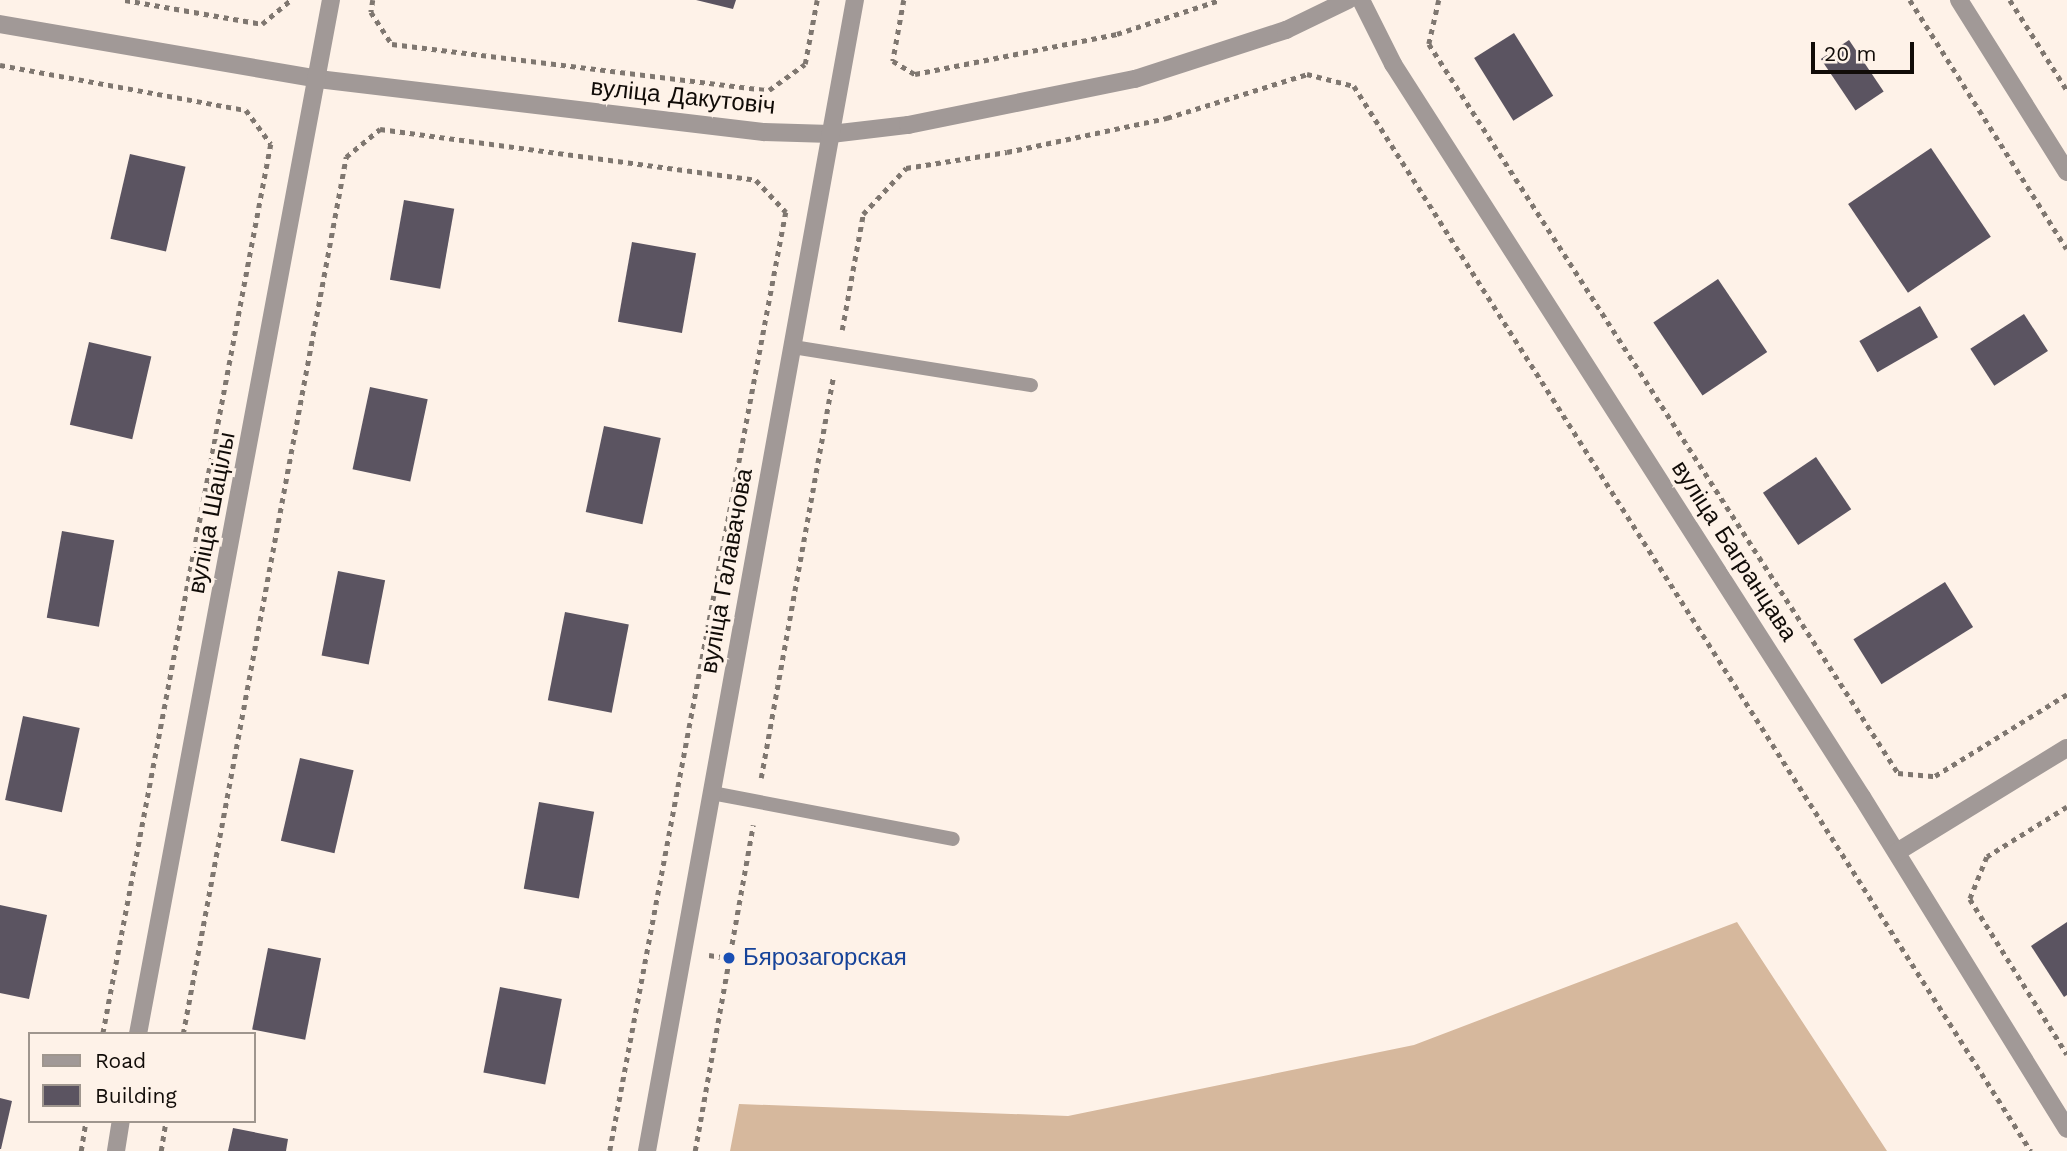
<!DOCTYPE html>
<html>
<head>
<meta charset="utf-8">
<style>
  body { margin:0 }
  #map { position:relative; width:2067px; height:1151px; overflow:hidden; background:#fef2e8; font-family:"Work Sans",sans-serif }
  div>[style] { position:absolute }
  [style*='--x'] { left:calc(var(--x)*1px); top:calc(var(--y)*1px); width:calc(var(--w)*1px); rotate:calc(var(--a)*1deg) }
  .forest>* { inset:0; background:#d6b89d }
  .building>* { inset:0; background:#5b5461; transform-origin:0 0 }
  .path>* { height:4.5px; margin-top:-2.25px; transform-origin:0; background:repeating-linear-gradient(90deg,#7f7770 0 5px,transparent 0 10px) }
  .service>* { height:14px; margin:-7px; padding:0 7px; transform-origin:7px; border-radius:7px; background:#a19997 }
  .minor>* { height:18px; margin:-9px; padding:0 9px; transform-origin:9px; border-radius:9px; background:#a19997 }
  .dots>* { width:19px; height:19px; translate:-50% -50%; box-sizing:border-box; border:4px solid #fef2e8; border-radius:50% }
  span { translate:-50% -50%; white-space:nowrap; text-align:center; line-height:1.15; -webkit-text-stroke:7px #fef2e8; paint-order:stroke }
  .street-label { font-size:24px; color:#110c08 }
  .transit-label { font-size:24px; color:#164399 }
  .left { translate:0 -50%; text-align:left }
  .legend { position:absolute; left:28px; top:1032px; width:228px; height:91px; box-sizing:border-box; background:#fef2e8; border:2px solid #9f968e; margin:0; padding:9px 12px; list-style:none; font-size:21px; color:#110c08 }
  .legend li { display:flex; align-items:center; gap:14px; height:35px }
  .legend b { width:35px; border:2px solid #9f968e }
  .scale { position:absolute; left:1811px; top:42px; width:103px; height:32px; box-sizing:border-box; border:4px solid #110c08; border-top:0; padding-left:9px; font-size:21px; line-height:24px; white-space:nowrap; color:#110c08; -webkit-text-stroke:5px #fef2e8; paint-order:stroke }
</style>
</head>
<body>
<div id="map">
  <div class="forest">
    <i style="clip-path:polygon(1737px 922px,1887px 1151px,730px 1151px,739px 1104px,1068px 1116px,1414px 1045px)"></i>
  </div>
  <div class="building">
    <i style="clip-path:polygon(696px 0,736px 0,733px 9px)"></i>
    <i style="left:1514px;top:33px;width:74px;height:47px;rotate:58deg"></i>
    <i style="left:1849px;top:40px;width:62px;height:34px;rotate:56deg"></i>
    <i style="left:1931px;top:148px;width:107px;height:100px;rotate:56deg"></i>
    <i style="left:130px;top:154px;width:57px;height:87px;rotate:13deg"></i>
    <i style="left:404px;top:200px;width:51px;height:81px;rotate:10deg"></i>
    <i style="left:632px;top:242px;width:65px;height:81px;rotate:10deg"></i>
    <i style="left:1718px;top:279px;width:88px;height:78px;rotate:56deg"></i>
    <i style="left:1920px;top:306px;width:36px;height:70px;rotate:60deg"></i>
    <i style="left:2024px;top:314px;width:44px;height:64px;rotate:57deg"></i>
    <i style="left:89px;top:342px;width:64px;height:85px;rotate:13deg"></i>
    <i style="left:370px;top:387px;width:59px;height:84px;rotate:12deg"></i>
    <i style="left:604px;top:426px;width:58px;height:88px;rotate:12deg"></i>
    <i style="left:1816px;top:457px;width:63px;height:64px;rotate:56deg"></i>
    <i style="left:62px;top:531px;width:53px;height:88px;rotate:10deg"></i>
    <i style="left:338px;top:571px;width:48px;height:86px;rotate:11deg"></i>
    <i style="left:1945px;top:582px;width:53px;height:108px;rotate:58deg"></i>
    <i style="left:565px;top:612px;width:65px;height:90px;rotate:11deg"></i>
    <i style="left:23px;top:716px;width:58px;height:86px;rotate:12deg"></i>
    <i style="left:300px;top:758px;width:55px;height:85px;rotate:13deg"></i>
    <i style="left:539px;top:802px;width:56px;height:88px;rotate:10deg"></i>
    <i style="clip-path:polygon(0 905px,47px 915px,29px 999px,0 993px)"></i>
    <i style="clip-path:polygon(2067px 922px,2067px 995px,2064px 997px,2031px 946px)"></i>
    <i style="left:268px;top:948px;width:54px;height:83px;rotate:11deg"></i>
    <i style="left:500px;top:987px;width:63px;height:87px;rotate:11deg"></i>
    <i style="clip-path:polygon(0 1098px,12px 1101px,1px 1149px,0 1149px)"></i>
    <i style="clip-path:polygon(233px 1128px,288px 1139px,286px 1151px,228px 1151px)"></i>
  </div>
  <div class="path">
    <i style="--x:125;--y:0;--w:139;--a:9.9"></i>
    <i style="--x:262;--y:24;--w:38;--a:-40"></i>
    <i style="--x:373;--y:0;--w:12;--a:99"></i>
    <i style="--x:371;--y:12;--w:38;--a:57"></i>
    <i style="--x:392;--y:44;--w:380;--a:7"></i>
    <i style="--x:769;--y:90;--w:44;--a:-35.8"></i>
    <i style="--x:805;--y:64;--w:65;--a:-79.4"></i>
    <i style="--x:904;--y:0;--w:62;--a:100.2"></i>
    <i style="--x:893;--y:61;--w:26;--a:31"></i>
    <i style="--x:915;--y:74;--w:206;--a:-11.2"></i>
    <i style="--x:1117;--y:34;--w:108;--a:-18.3"></i>
    <i style="--x:1439;--y:0;--w:45;--a:102.8"></i>
    <i style="--x:1429;--y:44;--w:867;--a:57.24"></i>
    <i style="--x:1898;--y:773;--w:37;--a:5"></i>
    <i style="--x:1935;--y:776;--w:155;--a:-31.8"></i>
    <i style="--x:1910;--y:0;--w:294;--a:57.8"></i>
    <i style="--x:2010;--y:0;--w:107;--a:57.7"></i>
    <i style="--x:0;--y:65;--w:250;--a:10.4"></i>
    <i style="--x:246;--y:110;--w:42;--a:53.7"></i>
    <i style="--x:271;--y:144;--w:906;--a:100.69"></i>
    <i style="--x:842;--y:330;--w:118;--a:-79.7"></i>
    <i style="--x:863;--y:214;--w:63;--a:-46.9"></i>
    <i style="--x:906;--y:168;--w:102;--a:-9"></i>
    <i style="--x:1007;--y:152;--w:164;--a:-12"></i>
    <i style="--x:1167;--y:118;--w:147;--a:-17.4"></i>
    <i style="--x:1307;--y:74;--w:49;--a:14.3"></i>
    <i style="--x:1354;--y:86;--w:1262;--a:57.56"></i>
    <i style="--x:761;--y:778;--w:407;--a:-79.8"></i>
    <i style="--x:2067;--y:807;--w:94;--a:148"></i>
    <i style="--x:1987;--y:857;--w:45;--a:112"></i>
    <i style="--x:1970;--y:899;--w:183;--a:58"></i>
    <i style="--x:709;--y:955;--w:20;--a:9"></i>
    <i style="--x:183;--y:1034;--w:892;--a:-79.47"></i>
    <i style="--x:346;--y:157;--w:44;--a:-39.5"></i>
    <i style="--x:380;--y:129;--w:379;--a:7.7"></i>
    <i style="--x:756;--y:180;--w:44;--a:46.8"></i>
    <i style="--x:786;--y:212;--w:955;--a:100.62"></i>
    <i style="--x:81;--y:1151;--w:30;--a:-81"></i>
    <i style="--x:161;--y:1151;--w:30;--a:-81"></i>
    <i style="--x:695;--y:1151;--w:331;--a:-79.9"></i>
  </div>
  <div class="service">
    <i style="--x:793;--y:347;--w:241;--a:9.1"></i>
    <i style="--x:712;--y:793;--w:245;--a:10.8"></i>
  </div>
  <div class="minor">
    <i style="--x:1361;--y:0;--w:72;--a:63.4"></i>
    <i style="--x:1393;--y:64;--w:870;--a:57.39"></i>
    <i style="--x:1862;--y:797;--w:390;--a:58.3"></i>
    <i style="--x:1959;--y:0;--w:203;--a:57.9"></i>
    <i style="--x:0;--y:24;--w:323;--a:9.8"></i>
    <i style="--x:318;--y:79;--w:449;--a:6.8"></i>
    <i style="--x:764;--y:132;--w:67;--a:1.7"></i>
    <i style="--x:831;--y:134;--w:78;--a:-6.7"></i>
    <i style="--x:908;--y:125;--w:232;--a:-11.5"></i>
    <i style="--x:1135;--y:79;--w:159;--a:-18"></i>
    <i style="--x:1286;--y:30;--w:69;--a:-25.8"></i>
    <i style="--x:1897;--y:852;--w:199;--a:-31.5"></i>
    <i style="--x:138;--y:1034;--w:1052;--a:-79.43"></i>
    <i style="--x:116;--y:1151;--w:30;--a:-81"></i>
    <i style="--x:647;--y:1151;--w:1170;--a:-79.76"></i>
  </div>
  <div class="dots">
    <i style="left:729px;top:958px;background:#1a4fb4"></i>
  </div>
  <div class="street-label">
    <span style="left:683px;top:97px;rotate:6deg">вуліца Дакутовіч</span>
    <span style="left:212px;top:513px;rotate:-79deg">вуліца Шацілы</span>
    <span style="left:1734px;top:551px;rotate:57deg">вуліца Багранцава</span>
    <span style="left:727px;top:571px;rotate:-80deg">вуліца Галавачова</span>
  </div>
  <div class="transit-label">
    <span class="left" style="left:743px;top:958px">Бярозагорская</span>
  </div>
  <ul class="legend">
  <li><b style="height:9px;background:#a19997"></b>Road</li>
  <li><b style="height:19px;background:#5b5461"></b>Building</li>
  </ul>
  <div class="scale">20 m</div>
</div>
</body>
</html>
